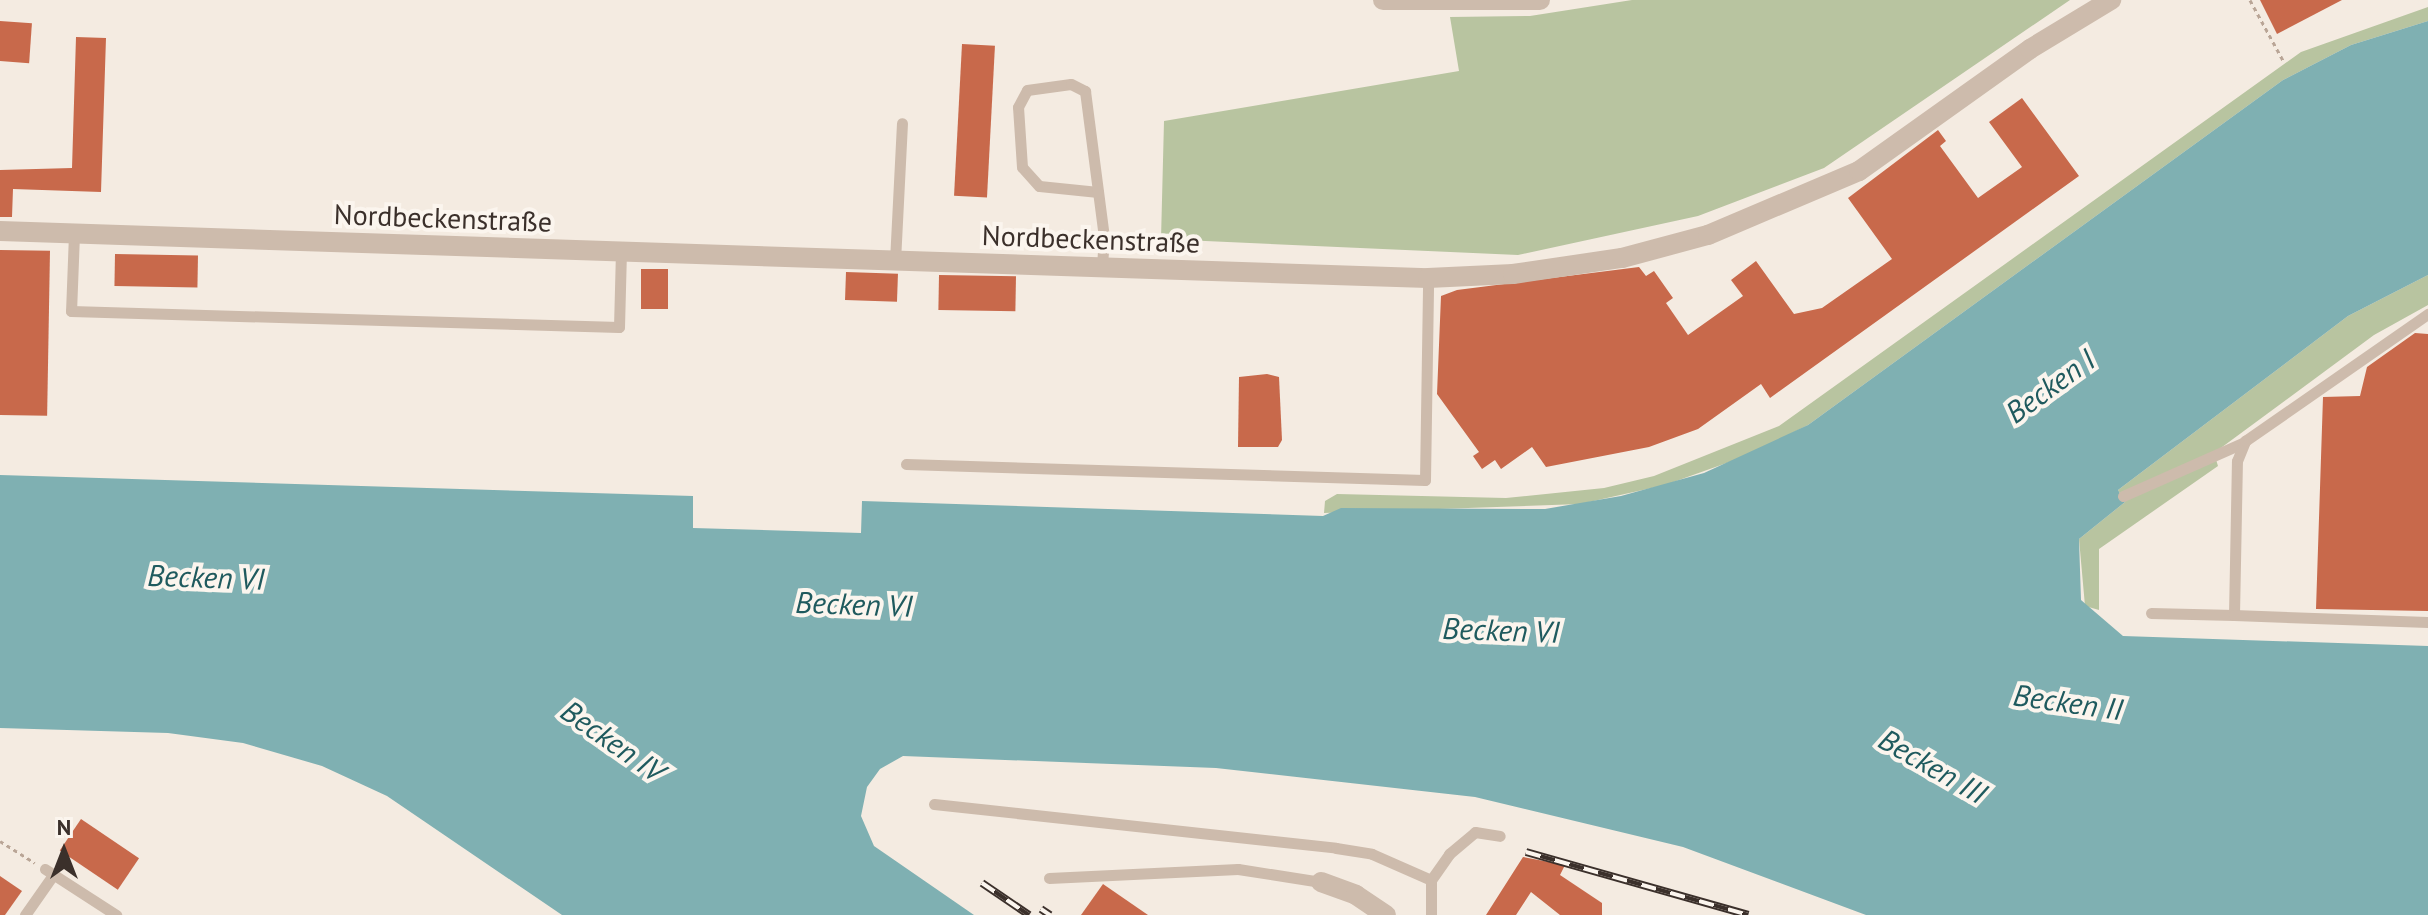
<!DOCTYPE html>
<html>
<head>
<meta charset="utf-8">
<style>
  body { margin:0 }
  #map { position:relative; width:2428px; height:915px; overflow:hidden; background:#f4ebe1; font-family:"PT Sans",sans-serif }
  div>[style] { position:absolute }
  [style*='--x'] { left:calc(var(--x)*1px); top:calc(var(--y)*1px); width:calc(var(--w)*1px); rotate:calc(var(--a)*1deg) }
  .green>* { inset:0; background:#b8c4a0 }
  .water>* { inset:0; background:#7fb0b2 }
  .building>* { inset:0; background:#c8694b; transform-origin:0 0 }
  .path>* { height:3px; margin-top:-1.5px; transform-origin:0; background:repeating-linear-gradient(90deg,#b9a596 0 4px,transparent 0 8px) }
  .service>* { height:11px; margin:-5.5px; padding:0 5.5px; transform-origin:5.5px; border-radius:5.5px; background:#cdbbac }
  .minor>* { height:20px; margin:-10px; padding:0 10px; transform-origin:10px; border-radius:10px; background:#cdbbac }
  .rail>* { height:8px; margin-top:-4px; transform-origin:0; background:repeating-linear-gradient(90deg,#fbf5ee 0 15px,#3b302b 0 30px); box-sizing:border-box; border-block:2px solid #3b302b }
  span { translate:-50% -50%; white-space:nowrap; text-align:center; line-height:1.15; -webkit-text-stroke:8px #fbf5ee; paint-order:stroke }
  .street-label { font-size:28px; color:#3b302b }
  .water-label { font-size:30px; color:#1f5a5e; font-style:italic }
  .north { position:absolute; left:24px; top:811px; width:80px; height:80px; -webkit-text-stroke:6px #fbf5ee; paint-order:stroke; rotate:0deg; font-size:22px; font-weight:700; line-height:32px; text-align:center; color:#3b302b }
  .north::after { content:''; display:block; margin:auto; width:28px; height:36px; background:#3b302b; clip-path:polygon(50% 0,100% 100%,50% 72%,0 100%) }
</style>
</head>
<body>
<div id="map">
  <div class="green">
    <i style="clip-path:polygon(1632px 0,2070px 0,1824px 168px,1698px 216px,1518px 255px,1161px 239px,1164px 121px,1459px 71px,1450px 17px,1530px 16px)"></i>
    <i style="clip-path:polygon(2428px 7px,2428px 21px,2351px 45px,2283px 80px,1808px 425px,1749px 455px,1665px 485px,1580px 504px,1324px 513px,1325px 501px,1337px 494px,1506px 498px,1604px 488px,1654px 476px,1779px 426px,2301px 52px)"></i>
    <i style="clip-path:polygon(2428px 275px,2428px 305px,2374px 335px,2214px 453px,2218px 466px,2099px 549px,2099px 610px,2085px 606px,2079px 539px,2125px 502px,2118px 490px,2348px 316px)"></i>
  </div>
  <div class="water">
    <i style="clip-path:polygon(2428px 21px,2428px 275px,2348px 316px,2118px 490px,2125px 502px,2079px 539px,2081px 600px,2123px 636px,2428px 646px,2428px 915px,1866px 915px,1683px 847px,1475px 797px,1216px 768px,903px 756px,880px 769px,867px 787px,861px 816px,874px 846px,974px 915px,562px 915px,387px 796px,322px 766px,243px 743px,168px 733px,0 728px,0 475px,693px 496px,693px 528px,861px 533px,862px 501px,1323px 516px,1341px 508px,1545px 509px,1621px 496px,1704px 473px,1808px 425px,2283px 80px,2351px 45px)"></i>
  </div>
  <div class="building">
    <i style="clip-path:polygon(2260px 0,2342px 0,2277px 34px)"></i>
    <i style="left:0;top:21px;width:32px;height:40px;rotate:4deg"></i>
    <i style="clip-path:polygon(76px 37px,106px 38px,101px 192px,13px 189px,12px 217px,0 217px,0 170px,72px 168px)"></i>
    <i style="left:962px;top:44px;width:33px;height:152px;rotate:3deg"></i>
    <i style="clip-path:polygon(2022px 98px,2079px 176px,1770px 398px,1761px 384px,1698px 429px,1649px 447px,1546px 467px,1532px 447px,1501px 469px,1495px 460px,1482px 469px,1473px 456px,1479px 452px,1437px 394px,1441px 296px,1457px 290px,1639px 267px,1646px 276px,1654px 271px,1673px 298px,1666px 303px,1688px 335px,1743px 296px,1731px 280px,1756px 261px,1794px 314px,1822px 308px,1892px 259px,1848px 198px,1938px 130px,1946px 141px,1940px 146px,1978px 198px,2022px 167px,1989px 122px)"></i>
    <i style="left:0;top:250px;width:50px;height:165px;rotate:1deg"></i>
    <i style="left:115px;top:254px;width:83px;height:32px;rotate:1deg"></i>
    <i style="left:641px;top:269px;width:27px;height:40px"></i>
    <i style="left:846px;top:272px;width:52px;height:28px;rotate:2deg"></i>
    <i style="left:939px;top:275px;width:77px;height:35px;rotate:1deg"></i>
    <i style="clip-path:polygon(2415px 333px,2428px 334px,2428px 611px,2316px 609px,2323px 397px,2360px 396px,2367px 367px)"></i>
    <i style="clip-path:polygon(1267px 374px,1279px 377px,1282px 440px,1278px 447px,1238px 447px,1239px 377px)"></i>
    <i style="left:81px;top:819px;width:70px;height:38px;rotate:34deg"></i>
    <i style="clip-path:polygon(1523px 857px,1565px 865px,1560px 875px,1602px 903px,1602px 915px,1560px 915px,1531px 892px,1516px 915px,1486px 915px)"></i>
    <i style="clip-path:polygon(0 876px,22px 891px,5px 915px,0 915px)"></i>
    <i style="clip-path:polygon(1103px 884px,1148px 915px,1081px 915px)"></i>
  </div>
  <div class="path">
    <i style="--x:2250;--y:0;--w:71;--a:61.3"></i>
    <i style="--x:0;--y:841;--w:41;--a:32.2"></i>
  </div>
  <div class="service">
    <i style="--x:1098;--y:192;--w:59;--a:-174.2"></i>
    <i style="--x:1039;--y:186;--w:25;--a:-132"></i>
    <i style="--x:1022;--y:167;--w:60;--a:-93.8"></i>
    <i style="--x:1018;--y:107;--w:19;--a:-62"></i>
    <i style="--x:1027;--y:90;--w:44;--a:-7.8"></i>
    <i style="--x:1071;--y:84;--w:16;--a:27"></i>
    <i style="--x:1085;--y:91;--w:147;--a:82.6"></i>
    <i style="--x:1104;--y:237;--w:30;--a:94"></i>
    <i style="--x:74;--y:234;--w:77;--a:92.2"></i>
    <i style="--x:71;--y:311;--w:548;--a:1.67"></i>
    <i style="--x:619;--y:327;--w:76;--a:-88.5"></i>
    <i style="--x:895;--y:261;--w:138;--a:-87.1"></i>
    <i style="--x:906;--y:464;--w:519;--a:1.77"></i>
    <i style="--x:1425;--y:480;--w:202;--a:-89.1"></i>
    <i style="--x:2123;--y:496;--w:133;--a:-23.9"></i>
    <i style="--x:2151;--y:613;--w:83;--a:1.4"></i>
    <i style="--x:2234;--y:615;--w:154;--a:-88.9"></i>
    <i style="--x:2237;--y:461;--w:22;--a:-68"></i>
    <i style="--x:2245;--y:441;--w:223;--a:-34.8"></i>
    <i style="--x:2234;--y:615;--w:194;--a:2.1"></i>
    <i style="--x:934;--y:804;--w:404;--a:6.2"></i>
    <i style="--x:1336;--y:848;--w:36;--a:9"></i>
    <i style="--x:1372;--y:854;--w:64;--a:23.8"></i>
    <i style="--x:45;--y:869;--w:85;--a:32.9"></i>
    <i style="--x:1049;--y:878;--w:189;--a:-2.7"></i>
    <i style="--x:1238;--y:869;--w:84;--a:8.9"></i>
    <i style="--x:25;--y:915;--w:49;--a:-55"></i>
    <i style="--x:1431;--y:915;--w:35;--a:-90"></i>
    <i style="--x:1431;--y:880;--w:32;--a:-55"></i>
    <i style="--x:1449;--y:854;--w:34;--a:-40"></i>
    <i style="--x:1475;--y:832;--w:25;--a:9"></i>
  </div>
  <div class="minor">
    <i style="--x:1383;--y:0;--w:157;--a:0"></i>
    <i style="--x:0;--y:231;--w:1429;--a:1.89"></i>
    <i style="--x:1428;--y:278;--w:85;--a:-2.7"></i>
    <i style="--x:1513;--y:274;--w:110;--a:-8.4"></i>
    <i style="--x:1622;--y:258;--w:89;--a:-15"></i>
    <i style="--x:1708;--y:235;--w:164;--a:-23"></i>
    <i style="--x:1859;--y:171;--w:210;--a:-35.5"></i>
    <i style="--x:2030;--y:49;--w:95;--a:-31.2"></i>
    <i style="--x:1321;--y:882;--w:37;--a:20"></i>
    <i style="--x:1356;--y:895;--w:36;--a:34"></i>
  </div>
  <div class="rail">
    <i style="--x:1526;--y:852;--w:231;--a:15.8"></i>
    <i style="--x:982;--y:883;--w:57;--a:34.2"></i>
    <i style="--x:1041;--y:909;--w:11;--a:34"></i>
  </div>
  <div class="street-label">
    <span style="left:443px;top:218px;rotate:2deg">Nordbeckenstraße</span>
    <span style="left:1091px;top:239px;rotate:2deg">Nordbeckenstraße</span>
  </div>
  <div class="water-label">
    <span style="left:2050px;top:386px;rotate:-36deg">Becken I</span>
    <span style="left:206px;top:577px;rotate:2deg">Becken VI</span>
    <span style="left:854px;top:604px;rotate:2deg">Becken VI</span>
    <span style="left:1501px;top:630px;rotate:2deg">Becken VI</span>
    <span style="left:2068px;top:702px;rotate:8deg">Becken II</span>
    <span style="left:613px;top:741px;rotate:35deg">Becken IV</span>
    <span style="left:1933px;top:766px;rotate:30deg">Becken III</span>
  </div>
  <div class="north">N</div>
</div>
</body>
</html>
